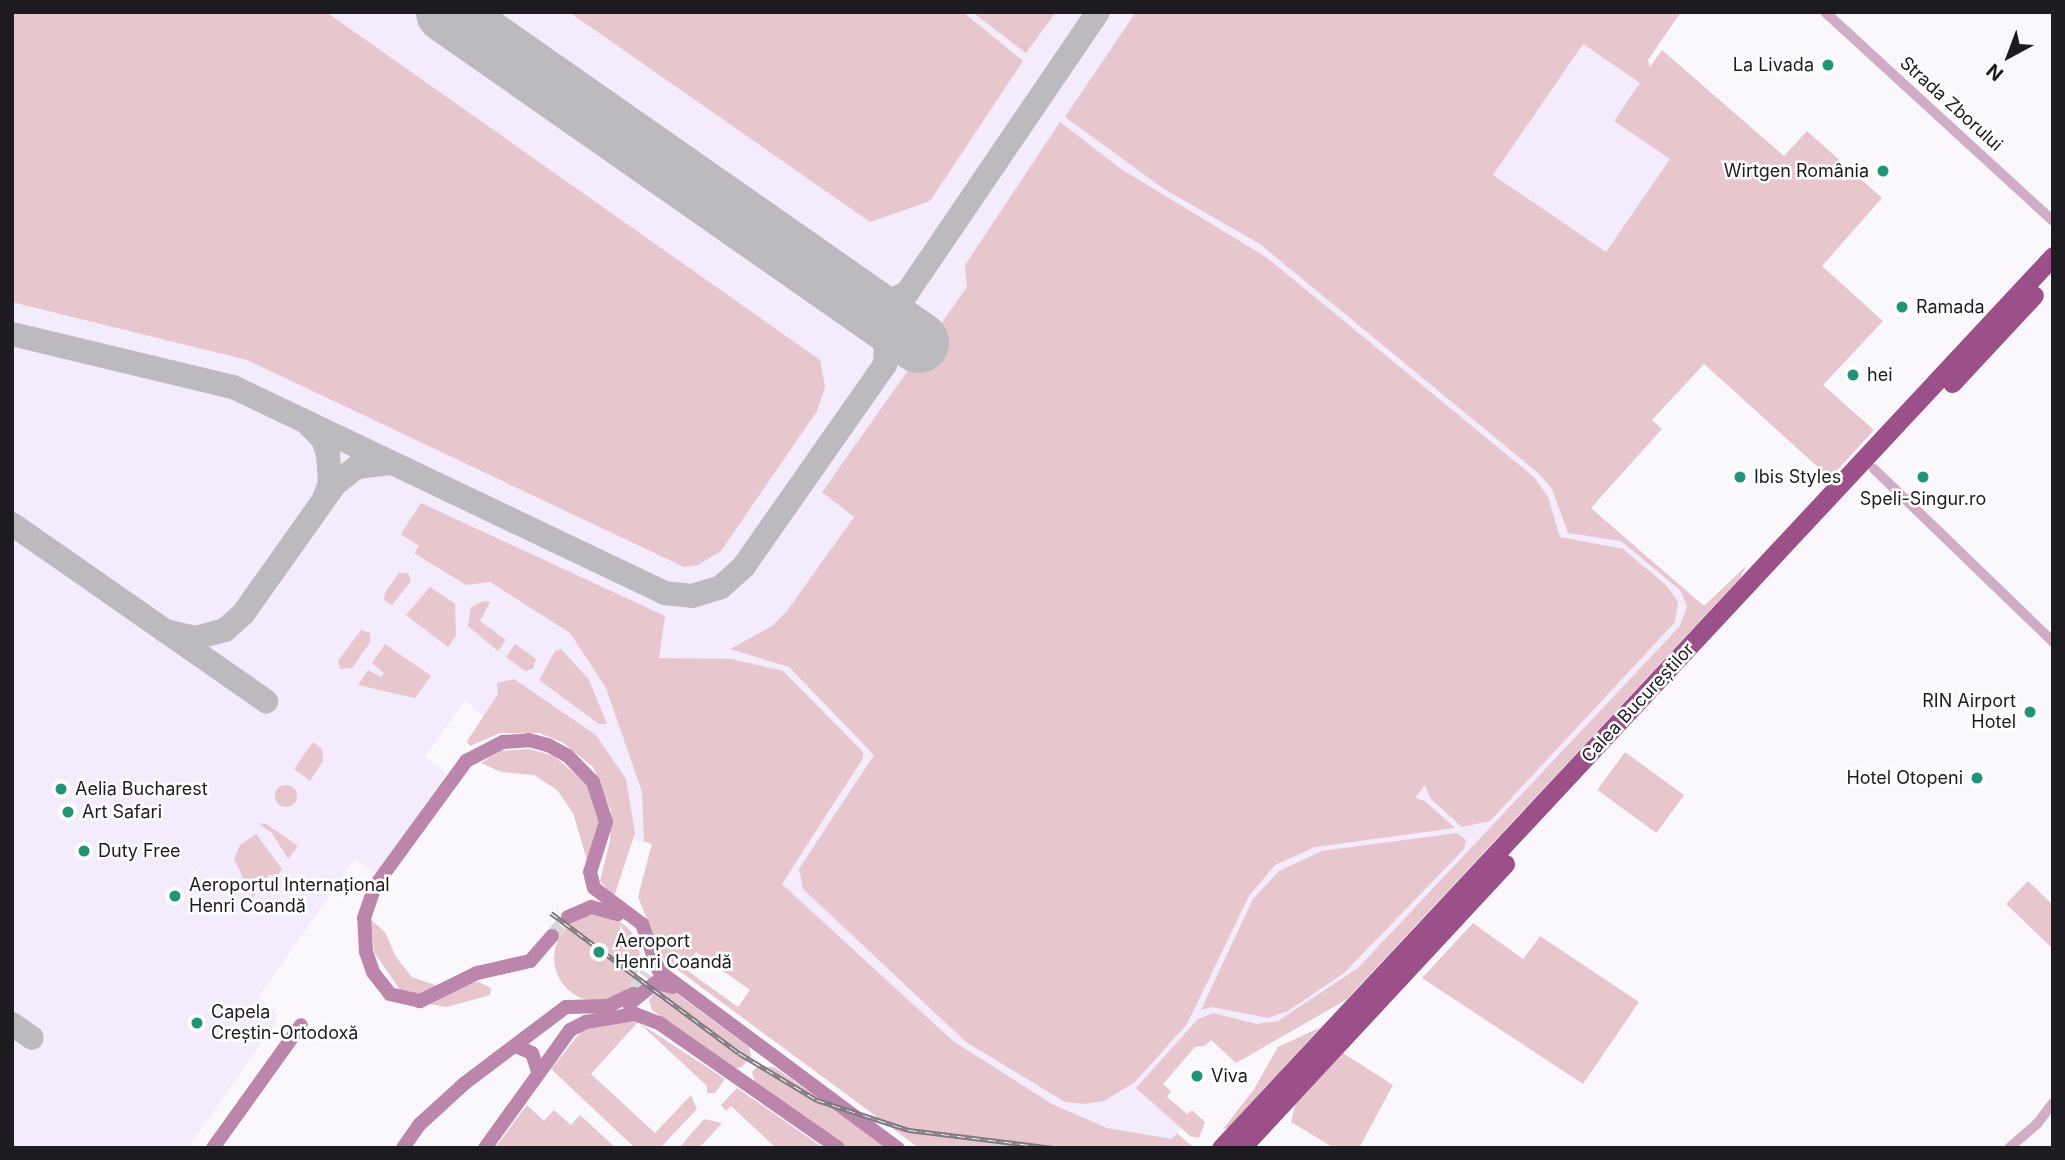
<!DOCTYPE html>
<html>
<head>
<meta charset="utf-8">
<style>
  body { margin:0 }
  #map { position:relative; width:2065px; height:1160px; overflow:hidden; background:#fbf8fd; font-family:Inter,sans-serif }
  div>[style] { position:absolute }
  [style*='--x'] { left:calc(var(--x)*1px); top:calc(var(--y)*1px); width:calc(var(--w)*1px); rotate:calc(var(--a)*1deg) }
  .built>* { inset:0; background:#f4ebfc }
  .green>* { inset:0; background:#e8c6cd; transform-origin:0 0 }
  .round { border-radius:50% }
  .taxiway>* { height:24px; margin:-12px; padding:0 12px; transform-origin:12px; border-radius:12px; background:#bcb9bf }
  .runway>* { height:61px; margin:-30.5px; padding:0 30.5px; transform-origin:30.5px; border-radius:30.5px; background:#bcb9bf }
  .secondary-tunnel>* { height:14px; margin-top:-7px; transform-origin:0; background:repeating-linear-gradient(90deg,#dad7dc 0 14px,transparent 0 21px) }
  .street>* { height:10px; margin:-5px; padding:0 5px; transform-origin:5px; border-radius:5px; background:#d1acc6 }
  .secondary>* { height:14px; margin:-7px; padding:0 7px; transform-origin:7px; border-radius:7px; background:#bb85ac }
  .highway>* { height:19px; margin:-9.5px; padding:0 9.5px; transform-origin:9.5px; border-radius:9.5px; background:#9b5089 }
  .rail>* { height:5px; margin-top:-2.5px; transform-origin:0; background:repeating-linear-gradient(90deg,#fff 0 8px,#7e7a81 0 16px); box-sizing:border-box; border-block:2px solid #7e7a81 }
  .dots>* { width:19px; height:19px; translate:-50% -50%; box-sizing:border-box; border:4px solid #fff; border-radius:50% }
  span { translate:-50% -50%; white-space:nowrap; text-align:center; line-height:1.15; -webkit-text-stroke:5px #fff; paint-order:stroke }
  .poi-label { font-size:18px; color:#1e1a22 }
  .right { translate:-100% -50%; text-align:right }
  .left { translate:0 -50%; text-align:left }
  .street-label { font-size:18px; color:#1e1a22 }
  .frame { position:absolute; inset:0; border:14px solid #1e1a22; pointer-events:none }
  .north { position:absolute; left:1974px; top:21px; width:70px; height:70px; -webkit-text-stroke:5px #fff; paint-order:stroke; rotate:221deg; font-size:19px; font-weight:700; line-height:28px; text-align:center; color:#1e1a22 }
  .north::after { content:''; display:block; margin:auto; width:24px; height:32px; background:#1e1a22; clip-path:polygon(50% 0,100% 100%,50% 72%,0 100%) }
</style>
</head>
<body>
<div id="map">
  <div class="built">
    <i style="clip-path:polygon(12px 12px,1182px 12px,1113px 122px,1705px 606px,1358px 978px,1248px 1056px,1206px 1020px,1141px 1091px,1182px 1126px,1173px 1139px,1107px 1128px,1052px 1104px,953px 1041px,782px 884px,639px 891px,652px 844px,617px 837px,618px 794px,581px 739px,485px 718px,465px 700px,425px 757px,447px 773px,377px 874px,355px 859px,258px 998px,278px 1014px,276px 1022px,188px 1148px,12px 1148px)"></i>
    <i style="clip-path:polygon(1583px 44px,1640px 83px,1670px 159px,1606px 253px,1493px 175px)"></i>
  </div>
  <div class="green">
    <i style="clip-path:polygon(12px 12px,326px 12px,820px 360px,825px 387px,817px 411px,721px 551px,698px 565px,684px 567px,247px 360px,12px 302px)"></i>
    <i style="clip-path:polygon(569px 12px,963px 12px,1023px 61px,930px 201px,870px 222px)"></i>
    <i style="clip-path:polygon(972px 12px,1056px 12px,1026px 53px)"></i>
    <i style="clip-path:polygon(evenodd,1136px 12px,1681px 12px,1648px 60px,1650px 67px,1662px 50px,1784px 156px,1807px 131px,1882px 198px,1822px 266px,1883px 321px,1823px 385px,1874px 430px,1830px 478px,1704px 364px,1652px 420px,1662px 429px,1591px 508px,1704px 606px,1746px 566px,1740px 578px,1346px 1000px,1236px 1063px,1211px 1040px,1205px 1046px,1195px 1047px,1163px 1084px,1171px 1091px,1167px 1097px,1187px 1114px,1192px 1110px,1205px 1122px,1199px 1138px,1190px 1136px,1136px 1088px,1198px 1019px,1213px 1013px,1257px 1024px,1278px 1021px,1358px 968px,1680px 626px,1687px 606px,1680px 590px,1621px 541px,1568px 533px,1552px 489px,1538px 473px,1260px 244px,1164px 189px,1065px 117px,1136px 12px,1583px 44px,1640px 83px,1614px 121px,1670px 159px,1606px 252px,1493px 175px,1583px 44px)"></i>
    <i style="clip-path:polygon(1060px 122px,1121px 169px,1266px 257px,1534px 477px,1548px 497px,1560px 537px,1623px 549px,1667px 586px,1678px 602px,1675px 622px,1490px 821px,1462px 827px,1430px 798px,1425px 785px,1415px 798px,1425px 801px,1455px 828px,1315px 847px,1275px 865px,1249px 896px,1187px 1024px,1135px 1082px,1104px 1101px,1085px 1104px,1065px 1102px,966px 1042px,803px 889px,799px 869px,874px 755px,789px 667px,730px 649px,772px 626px,787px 611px,854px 517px,822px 492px,967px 287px,965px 265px)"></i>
    <i style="clip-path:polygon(evenodd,421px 503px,665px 616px,659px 658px,731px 659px,783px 671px,863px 752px,863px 758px,782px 884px,953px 1041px,1052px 1104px,1107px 1128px,1172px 1139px,1177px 1133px,1192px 1146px,919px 1148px,663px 959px,638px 897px,652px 844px,644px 841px,642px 792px,606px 688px,570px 633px,490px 582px,466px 585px,414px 553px,419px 546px,401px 534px,421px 503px,696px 952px,750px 990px,738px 1007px,684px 968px,696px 952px)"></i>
    <i style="clip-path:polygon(399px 573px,408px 573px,411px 581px,392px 605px,384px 600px,385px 593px)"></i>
    <i style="clip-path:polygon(430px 587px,455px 604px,456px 636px,448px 647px,406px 615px)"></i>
    <i style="clip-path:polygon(484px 601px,490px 602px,480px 621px,506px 640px,498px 651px,468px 626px,471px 607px)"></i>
    <i style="clip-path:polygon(361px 630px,370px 633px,370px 642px,352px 668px,340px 669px,338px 661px)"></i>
    <i style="clip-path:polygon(385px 644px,431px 676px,415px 698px,358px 685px,368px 670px,381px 677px,384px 673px,372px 663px)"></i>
    <i style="clip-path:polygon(515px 644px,536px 659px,533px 669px,525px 671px,506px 657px)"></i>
    <i style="clip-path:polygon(561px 649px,589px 680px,607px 724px,599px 724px,539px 680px,555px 651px)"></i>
    <i style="clip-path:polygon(514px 679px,596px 735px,626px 779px,635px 833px,614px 897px,600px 881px,610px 841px,611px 811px,593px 767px,562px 742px,539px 733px,500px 733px,470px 746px,467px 741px,498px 694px,497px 683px)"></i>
    <i style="clip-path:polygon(313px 742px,322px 749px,323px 761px,310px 781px,294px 769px)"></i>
    <i style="clip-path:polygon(529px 749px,554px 756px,590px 787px,601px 827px,587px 860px,573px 813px,557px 790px,534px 775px,501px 772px,481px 763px,500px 751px)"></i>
    <i style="left:1625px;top:752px;width:73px;height:47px;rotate:36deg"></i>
    <i class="round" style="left:275px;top:785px;width:22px;height:22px"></i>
    <i style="clip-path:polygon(258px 823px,266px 824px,298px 846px,288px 859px,272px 833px)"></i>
    <i style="clip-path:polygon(1457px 833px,1466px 840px,1464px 849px,1344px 973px,1288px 1011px,1268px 1018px,1212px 1007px,1201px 1010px,1253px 899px,1279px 871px,1322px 851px)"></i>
    <i style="clip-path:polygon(256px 834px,282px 869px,276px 878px,269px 874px,253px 898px,234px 859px,240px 845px)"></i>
    <i style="clip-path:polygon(2028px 881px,2053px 905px,2053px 949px,2006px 904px)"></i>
    <i class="round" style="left:554px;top:915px;width:86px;height:86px"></i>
    <i style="clip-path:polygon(371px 920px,385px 932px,396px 957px,412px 977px,438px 986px,479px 982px,491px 988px,490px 995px,447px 1007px,421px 1003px,402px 993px,374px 952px)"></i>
    <i style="clip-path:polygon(1473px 923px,1523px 959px,1540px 936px,1639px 1002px,1583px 1084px,1422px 978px)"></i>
    <i style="clip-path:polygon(669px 988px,749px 1047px,751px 1056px,742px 1067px,732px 1069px,652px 1010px,649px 1001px,656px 989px)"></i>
    <i style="clip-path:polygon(631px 1020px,638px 1022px,725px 1079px,715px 1093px,707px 1093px,707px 1086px,638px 1022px,591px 1074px,655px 1133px,691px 1095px,697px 1109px,660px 1148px,635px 1148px,551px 1069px,583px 1029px)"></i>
    <i style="clip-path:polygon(1321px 1027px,1228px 1128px,1223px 1129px,1254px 1089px,1278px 1047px)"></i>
    <i style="clip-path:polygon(1343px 1053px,1393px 1085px,1359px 1148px,1334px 1148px,1291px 1122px,1295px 1105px)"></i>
    <i style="clip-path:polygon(757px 1067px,774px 1067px,890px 1148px,848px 1148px,755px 1082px,752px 1072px)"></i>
    <i style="clip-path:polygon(737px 1088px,822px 1147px,822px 1148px,776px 1148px,731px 1106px,726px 1111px,721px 1105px)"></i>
    <i style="clip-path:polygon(527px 1105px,544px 1121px,554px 1110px,571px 1125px,580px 1115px,616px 1148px,495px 1148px)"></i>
    <i style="clip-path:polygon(704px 1119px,722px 1123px,699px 1148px,679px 1148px)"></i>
  </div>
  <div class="taxiway">
    <i style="--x:860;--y:302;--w:23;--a:7"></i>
    <i style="--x:883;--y:305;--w:27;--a:-27"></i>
    <i style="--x:907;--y:293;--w:340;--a:-55.8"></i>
    <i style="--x:12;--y:334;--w:227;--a:13.5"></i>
    <i style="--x:233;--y:387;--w:478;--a:25.5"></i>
    <i style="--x:664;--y:593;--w:28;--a:6"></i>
    <i style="--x:692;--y:596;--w:30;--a:-17"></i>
    <i style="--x:721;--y:587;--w:31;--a:-42"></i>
    <i style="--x:744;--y:566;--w:246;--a:-55"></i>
    <i style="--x:885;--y:365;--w:37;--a:-88"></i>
    <i style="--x:886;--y:328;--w:37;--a:-135"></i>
    <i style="--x:309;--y:425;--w:20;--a:45"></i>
    <i style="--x:323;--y:439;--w:16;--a:72"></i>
    <i style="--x:328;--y:454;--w:29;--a:86"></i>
    <i style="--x:330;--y:483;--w:14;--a:111"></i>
    <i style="--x:12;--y:524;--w:310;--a:34.9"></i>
    <i style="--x:165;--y:631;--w:31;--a:13"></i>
    <i style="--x:195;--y:638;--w:31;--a:-15"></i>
    <i style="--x:225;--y:630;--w:24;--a:-42"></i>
    <i style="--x:243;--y:614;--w:159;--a:-54.7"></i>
    <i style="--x:335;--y:484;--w:28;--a:-38"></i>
    <i style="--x:357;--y:467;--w:33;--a:-7"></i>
    <i style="--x:12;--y:1024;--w:24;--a:35"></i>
  </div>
  <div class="runway">
    <i style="--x:446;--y:12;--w:576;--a:34.96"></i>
  </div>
  <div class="secondary-tunnel">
    <i style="--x:552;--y:936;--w:25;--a:-50"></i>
    <i style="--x:633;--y:994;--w:25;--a:-56"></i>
  </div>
  <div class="street">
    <i style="--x:1825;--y:12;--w:309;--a:42.5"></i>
    <i style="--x:1874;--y:469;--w:249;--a:44"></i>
    <i style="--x:2009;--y:1148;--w:37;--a:-41"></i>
    <i style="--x:2037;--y:1124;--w:26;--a:-53"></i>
  </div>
  <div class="secondary">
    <i style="--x:568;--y:917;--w:25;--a:-23"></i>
    <i style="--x:591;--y:907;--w:28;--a:15"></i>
    <i style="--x:552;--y:936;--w:33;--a:131"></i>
    <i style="--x:530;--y:961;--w:54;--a:167.2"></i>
    <i style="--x:477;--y:973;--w:64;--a:153.8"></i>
    <i style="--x:420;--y:1001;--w:31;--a:-167"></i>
    <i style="--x:390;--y:994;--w:28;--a:-128"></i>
    <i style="--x:373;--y:972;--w:21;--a:-109"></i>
    <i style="--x:366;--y:952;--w:34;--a:-93"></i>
    <i style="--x:364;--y:918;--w:34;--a:-71"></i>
    <i style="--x:375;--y:886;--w:155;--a:-53.9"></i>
    <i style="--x:466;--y:761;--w:42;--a:-27.2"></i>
    <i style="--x:503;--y:742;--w:26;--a:-4"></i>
    <i style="--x:529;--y:740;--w:20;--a:15"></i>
    <i style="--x:548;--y:745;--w:23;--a:29"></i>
    <i style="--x:568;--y:756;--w:36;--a:46"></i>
    <i style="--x:593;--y:782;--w:42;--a:72"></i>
    <i style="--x:606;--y:822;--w:52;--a:107.7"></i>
    <i style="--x:590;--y:872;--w:16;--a:76"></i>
    <i style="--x:594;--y:888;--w:60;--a:36.9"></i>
    <i style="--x:642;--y:924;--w:50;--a:70.1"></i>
    <i style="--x:659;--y:971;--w:297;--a:36.6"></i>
    <i style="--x:629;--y:1004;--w:33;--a:-39"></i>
    <i style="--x:655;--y:983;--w:19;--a:12"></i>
    <i style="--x:516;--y:1046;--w:17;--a:24"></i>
    <i style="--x:532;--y:1053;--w:19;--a:72"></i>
    <i style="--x:213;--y:1148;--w:151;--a:-54.4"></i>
    <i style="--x:403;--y:1148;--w:29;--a:-55"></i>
    <i style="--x:420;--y:1124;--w:61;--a:-42.3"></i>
    <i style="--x:465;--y:1083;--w:126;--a:-37"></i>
    <i style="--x:566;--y:1007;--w:42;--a:-1.4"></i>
    <i style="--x:608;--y:1006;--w:28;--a:-26"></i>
    <i style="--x:485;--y:1148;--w:145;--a:-54.2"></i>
    <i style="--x:570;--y:1030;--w:18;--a:-27"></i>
    <i style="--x:586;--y:1022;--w:50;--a:-9.3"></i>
    <i style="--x:635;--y:1014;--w:26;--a:21"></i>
    <i style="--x:659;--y:1023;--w:218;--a:34.9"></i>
  </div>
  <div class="highway">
    <i style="--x:1952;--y:383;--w:120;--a:-47"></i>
    <i style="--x:1221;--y:1148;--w:1220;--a:-46.99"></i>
    <i style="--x:1241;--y:1148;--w:388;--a:-47.1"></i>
  </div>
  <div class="rail">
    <i style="--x:551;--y:913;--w:234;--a:36.7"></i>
    <i style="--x:739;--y:1053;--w:91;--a:31.1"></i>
    <i style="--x:817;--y:1100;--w:97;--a:18.1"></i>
    <i style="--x:909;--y:1130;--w:145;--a:7.1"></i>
  </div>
  <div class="dots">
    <i style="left:1828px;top:65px;background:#219477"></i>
    <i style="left:1883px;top:171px;background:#219477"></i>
    <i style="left:1902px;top:307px;background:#219477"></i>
    <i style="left:1853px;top:375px;background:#219477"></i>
    <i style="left:1740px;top:477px;background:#219477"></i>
    <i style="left:1923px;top:477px;background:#219477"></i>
    <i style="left:2030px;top:712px;background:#219477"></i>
    <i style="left:1977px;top:778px;background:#219477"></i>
    <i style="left:61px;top:789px;background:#219477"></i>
    <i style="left:68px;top:812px;background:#219477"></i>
    <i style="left:84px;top:851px;background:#219477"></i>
    <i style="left:175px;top:896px;background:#219477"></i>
    <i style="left:599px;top:952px;background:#219477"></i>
    <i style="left:197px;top:1023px;background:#219477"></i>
    <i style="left:1197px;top:1076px;background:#219477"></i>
  </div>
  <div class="poi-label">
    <span class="right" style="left:1814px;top:65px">La Livada</span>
    <span class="right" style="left:1869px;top:171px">Wirtgen România</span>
    <span class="left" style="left:1916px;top:307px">Ramada</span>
    <span class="left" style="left:1867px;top:375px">hei</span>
    <span class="left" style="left:1754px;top:477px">Ibis Styles</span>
    <span style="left:1923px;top:499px">Speli-Singur.ro</span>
    <span class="right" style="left:2016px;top:712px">RIN Airport<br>Hotel</span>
    <span class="right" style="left:1963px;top:778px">Hotel Otopeni</span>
    <span class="left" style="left:75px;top:789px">Aelia Bucharest</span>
    <span class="left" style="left:82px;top:812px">Art Safari</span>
    <span class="left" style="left:98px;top:851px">Duty Free</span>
    <span class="left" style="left:189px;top:896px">Aeroportul Internațional<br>Henri Coandă</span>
    <span class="left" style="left:615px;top:952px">Aeroport<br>Henri Coandă</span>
    <span class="left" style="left:211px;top:1023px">Capela<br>Creștin-Ortodoxă</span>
    <span class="left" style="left:1211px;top:1076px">Viva</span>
  </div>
  <div class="street-label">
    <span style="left:1951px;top:104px;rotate:42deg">Strada Zborului</span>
    <span style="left:1638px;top:703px;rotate:-47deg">Calea Bucureștilor</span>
  </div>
  <div class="frame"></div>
  <div class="north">N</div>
</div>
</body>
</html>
